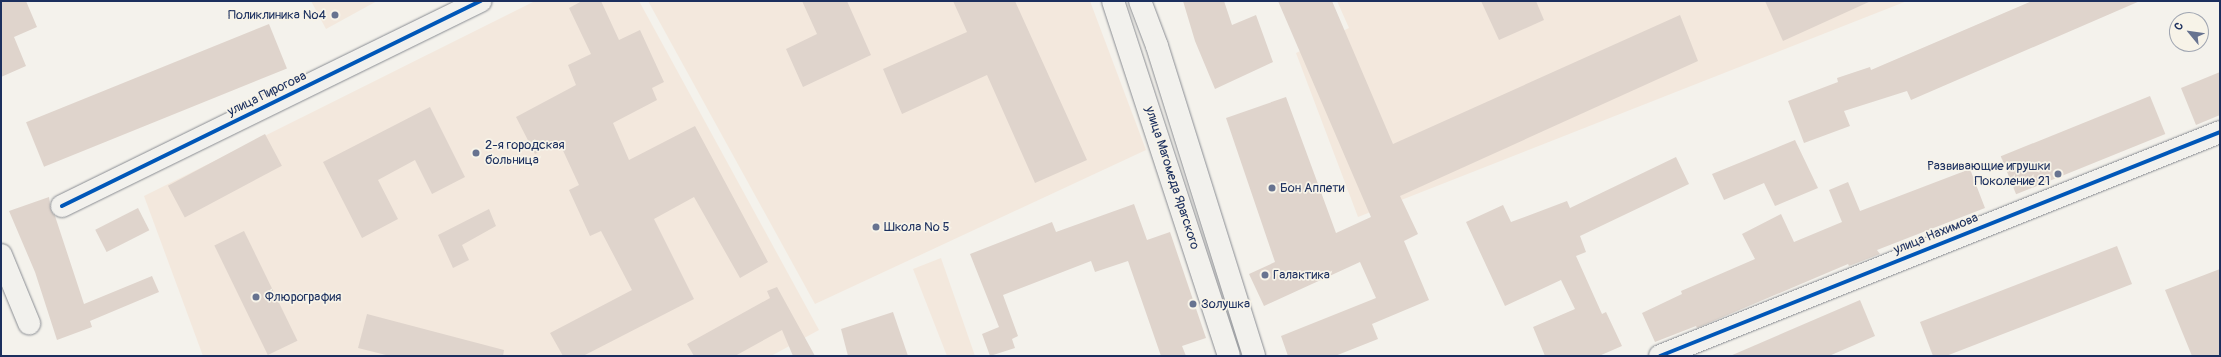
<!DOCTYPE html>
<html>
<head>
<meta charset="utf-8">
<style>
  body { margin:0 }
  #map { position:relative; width:2221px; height:357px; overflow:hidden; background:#f4f2ec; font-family:Pangolin,sans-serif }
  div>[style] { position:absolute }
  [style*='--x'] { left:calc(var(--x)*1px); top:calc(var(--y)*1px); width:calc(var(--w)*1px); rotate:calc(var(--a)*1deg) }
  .built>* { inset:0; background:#f3e8dd }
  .building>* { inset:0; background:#dfd4cc; transform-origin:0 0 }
  .roads { filter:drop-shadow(0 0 1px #898c92) drop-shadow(0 0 1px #898c92) }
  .minor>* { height:22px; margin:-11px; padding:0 11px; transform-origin:11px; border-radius:11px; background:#f2f1ed }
  .major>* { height:22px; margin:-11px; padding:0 11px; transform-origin:11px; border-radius:11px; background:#f2f1ed }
  .cycleway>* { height:4px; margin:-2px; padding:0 2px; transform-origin:2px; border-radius:2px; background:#0057b8 }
  .dots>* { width:11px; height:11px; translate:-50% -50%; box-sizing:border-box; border:2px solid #f7f3e8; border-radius:50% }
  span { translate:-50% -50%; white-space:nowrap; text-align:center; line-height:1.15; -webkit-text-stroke:3.5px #f7f3e8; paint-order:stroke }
  .poi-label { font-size:13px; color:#1b2f5e }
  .right { translate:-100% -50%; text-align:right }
  .left { translate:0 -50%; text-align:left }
  .street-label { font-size:13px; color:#1b2f5e }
  .frame { position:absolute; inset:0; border:2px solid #1b2f5e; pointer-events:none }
  .north { position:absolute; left:2169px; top:12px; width:40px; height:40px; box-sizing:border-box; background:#f7f3e8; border:1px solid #9fa5b1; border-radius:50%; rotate:299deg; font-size:11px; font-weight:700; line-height:16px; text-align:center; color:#1b2f5e }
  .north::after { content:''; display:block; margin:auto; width:14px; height:18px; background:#677390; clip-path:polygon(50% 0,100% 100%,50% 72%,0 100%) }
</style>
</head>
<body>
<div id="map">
  <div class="built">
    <i style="clip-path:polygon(311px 1px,377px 1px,326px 29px)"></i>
    <i style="clip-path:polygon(535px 1px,639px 1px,819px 330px,771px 356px,203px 356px,144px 196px)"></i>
    <i style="clip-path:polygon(648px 1px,1090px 1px,1146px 150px,815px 304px)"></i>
    <i style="clip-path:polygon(1337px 1px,1907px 1px,1358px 217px,1296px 53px,1349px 28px)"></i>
    <i style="clip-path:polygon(941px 258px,975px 356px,947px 356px,913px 269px)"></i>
  </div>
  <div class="building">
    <i style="clip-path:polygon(1px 1px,26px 1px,37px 27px,14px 37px,26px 66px,1px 77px)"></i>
    <i style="clip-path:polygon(582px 1px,601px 1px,619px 40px,640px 30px,664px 82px,652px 88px,657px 100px,613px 123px,629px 160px,695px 126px,768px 262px,740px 278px,694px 197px,654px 219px,694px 299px,583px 356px,563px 356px,550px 333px,632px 290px,601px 231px,590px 236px,569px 190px,579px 185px,559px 142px,535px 154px,516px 117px,576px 85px,568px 65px,591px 54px,569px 8px)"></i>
    <i style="clip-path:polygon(802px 1px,847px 1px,871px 55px,803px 87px,786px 49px,817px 34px)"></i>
    <i style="clip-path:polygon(953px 1px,1015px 1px,1087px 160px,1035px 183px,987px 75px,902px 114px,883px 69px,967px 32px)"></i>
    <i style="clip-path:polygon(1183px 1px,1224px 1px,1232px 25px,1256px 15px,1273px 62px,1215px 89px,1195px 41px)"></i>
    <i style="clip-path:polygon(1278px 1px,1332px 1px,1393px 144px,1680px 15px,1698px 61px,1400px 196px,1418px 234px,1404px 241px,1429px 300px,1372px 324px,1378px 339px,1335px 356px,1288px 356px,1281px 336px,1376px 298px,1360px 262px,1264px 306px,1249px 274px,1275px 262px,1226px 118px,1286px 97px,1336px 233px,1371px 217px)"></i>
    <i style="clip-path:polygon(1481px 1px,1536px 1px,1544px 20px,1499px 40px)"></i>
    <i style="clip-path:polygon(1765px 1px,1871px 1px,1783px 41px)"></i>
    <i style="clip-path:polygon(2032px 1px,2140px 1px,1911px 100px,1907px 91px,1844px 111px,1850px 126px,1804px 143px,1788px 101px,1838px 82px,1837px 78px,1870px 67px,1871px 70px)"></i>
    <i style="left:269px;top:24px;width:48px;height:262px;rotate:68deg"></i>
    <i style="clip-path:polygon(2220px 72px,2220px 115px,2196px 125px,2181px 88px)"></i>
    <i style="left:2150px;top:96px;width:41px;height:161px;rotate:68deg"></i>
    <i style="clip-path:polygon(430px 107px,465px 177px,432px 194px,415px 160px,378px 180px,398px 219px,362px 238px,323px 162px)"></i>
    <i style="left:265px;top:134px;width:36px;height:110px;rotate:62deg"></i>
    <i style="clip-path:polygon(1795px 140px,1818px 188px,1775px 206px,1764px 183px,1724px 200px,1712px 174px)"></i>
    <i style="clip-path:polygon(1676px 157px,1689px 184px,1580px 236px,1586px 252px,1576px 256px,1602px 314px,1606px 312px,1622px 346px,1599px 356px,1545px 356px,1533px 327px,1575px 309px,1561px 280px,1505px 306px,1466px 222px,1503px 205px,1511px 222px,1567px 201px,1570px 208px)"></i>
    <i style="clip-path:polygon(1970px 169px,1985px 208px,1877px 250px,1880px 254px,1849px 266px,1848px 264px,1697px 328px,1696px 326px,1655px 342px,1642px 313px,1682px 294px,1681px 291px,1755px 259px,1742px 234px,1781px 214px,1794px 242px,1842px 222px,1829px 190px,1848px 182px,1860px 211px)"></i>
    <i style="clip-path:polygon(49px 197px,51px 211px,55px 216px,84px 304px,152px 276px,159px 292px,90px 321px,92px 327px,57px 340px,35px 272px,9px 211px)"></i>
    <i style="clip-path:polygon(1134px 204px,1147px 240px,1170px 232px,1206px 338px,1182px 346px,1186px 356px,1161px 356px,1128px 261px,1095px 272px,1091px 261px,1003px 295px,1018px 336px,1012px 339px,1015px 348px,990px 356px,982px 334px,999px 327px,970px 254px,1052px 222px,1056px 232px)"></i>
    <i style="left:138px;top:208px;width:25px;height:48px;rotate:63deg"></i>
    <i style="clip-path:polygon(489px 209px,496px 226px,462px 245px,469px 260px,453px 268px,438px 235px)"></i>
    <i style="left:244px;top:231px;width:122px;height:33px;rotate:64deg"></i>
    <i style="clip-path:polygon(2117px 246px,2132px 284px,1946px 356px,1933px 356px,1920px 322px)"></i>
    <i style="clip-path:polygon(2220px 269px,2220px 356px,2192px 356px,2165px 290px)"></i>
    <i style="clip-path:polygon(777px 287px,815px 356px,793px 356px,782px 330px,735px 356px,694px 356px,687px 344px,770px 298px,767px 291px)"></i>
    <i style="clip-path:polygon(1860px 300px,1875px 336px,1829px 356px,1730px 356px)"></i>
    <i style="clip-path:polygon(893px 312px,908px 356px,848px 356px,841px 329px)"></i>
    <i style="clip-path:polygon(367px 314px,504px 350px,503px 356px,390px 356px,358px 348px)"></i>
  </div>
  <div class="roads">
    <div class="minor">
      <i style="--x:62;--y:206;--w:466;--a:-26.1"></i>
      <i style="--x:1;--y:255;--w:74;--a:67.6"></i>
      <i style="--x:1660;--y:356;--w:603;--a:-21.8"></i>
    </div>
    <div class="major">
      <i style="--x:1113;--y:1;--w:373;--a:71.9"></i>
      <i style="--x:1140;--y:1;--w:48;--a:69.3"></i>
      <i style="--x:1157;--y:46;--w:325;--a:72.6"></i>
    </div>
  </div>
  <div class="cycleway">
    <i style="--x:62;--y:206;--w:466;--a:-26.1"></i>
    <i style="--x:1660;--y:356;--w:603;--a:-21.8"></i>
  </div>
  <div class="dots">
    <i style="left:335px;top:15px;background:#677390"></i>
    <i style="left:476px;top:153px;background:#677390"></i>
    <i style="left:2058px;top:174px;background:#677390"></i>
    <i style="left:1272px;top:188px;background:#677390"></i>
    <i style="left:876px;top:227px;background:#677390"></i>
    <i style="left:1265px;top:275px;background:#677390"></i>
    <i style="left:256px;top:297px;background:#677390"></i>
    <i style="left:1193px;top:304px;background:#677390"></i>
  </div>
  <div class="poi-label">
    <span class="right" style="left:326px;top:15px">Поликлиника №4</span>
    <span class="left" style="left:485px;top:153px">2-я городская<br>больница</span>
    <span class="right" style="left:2050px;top:174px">Развивающие игрушки<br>Поколение 21</span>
    <span class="left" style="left:1280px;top:188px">Бон Аппети</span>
    <span class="left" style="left:884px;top:227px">Школа № 5</span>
    <span class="left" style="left:1273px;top:275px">Галактика</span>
    <span class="left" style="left:265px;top:297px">Флюрография</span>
    <span class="left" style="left:1201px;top:304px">Золушка</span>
  </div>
  <div class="street-label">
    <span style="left:267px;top:94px;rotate:-26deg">улица Пирогова</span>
    <span style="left:1172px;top:178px;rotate:72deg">улица Магомеда Ярагского</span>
    <span style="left:1936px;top:234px;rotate:-22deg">улица Нахимова</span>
  </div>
  <div class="frame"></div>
  <div class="north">С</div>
</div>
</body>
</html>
